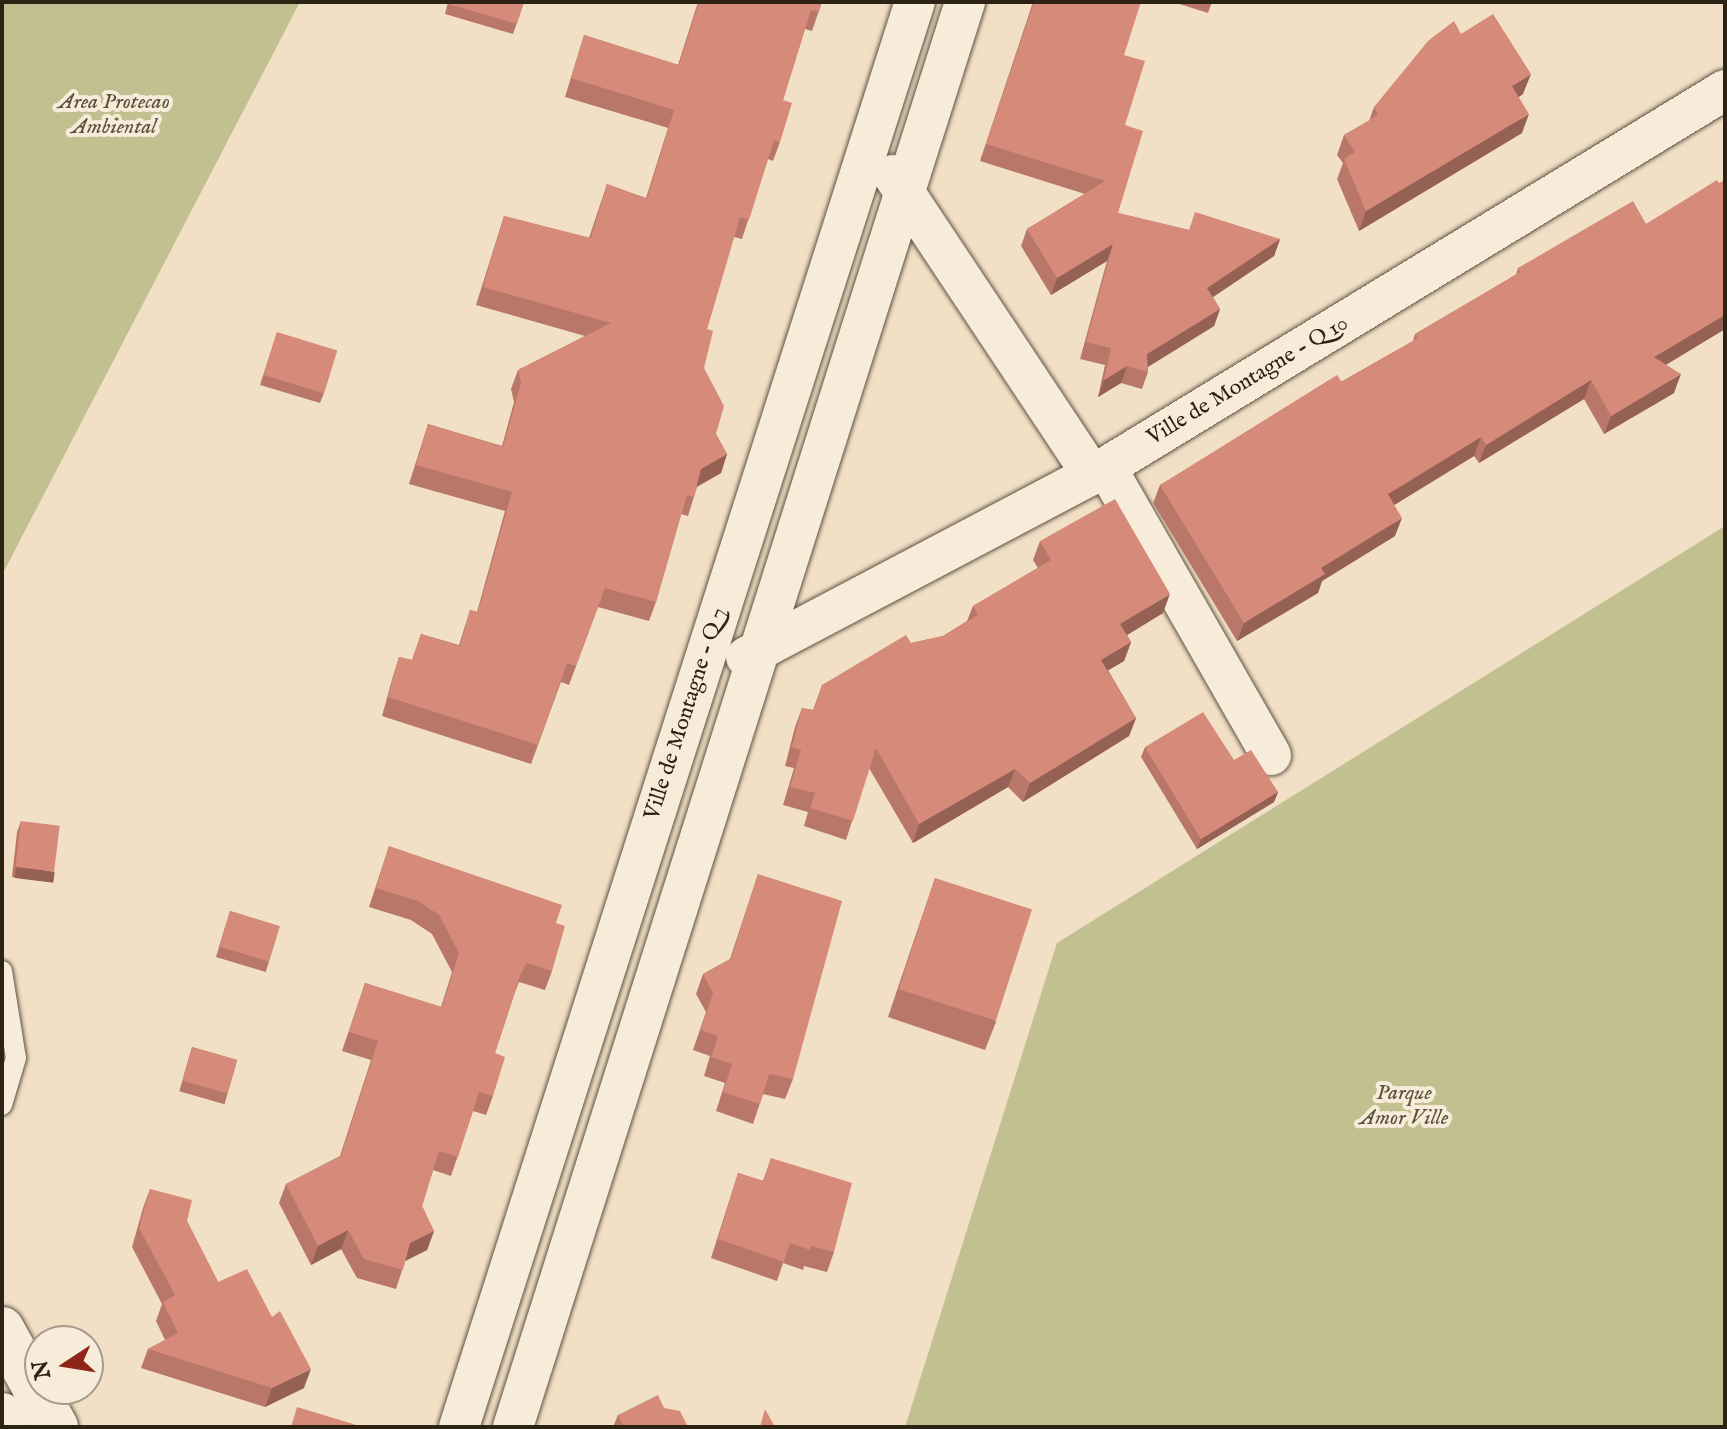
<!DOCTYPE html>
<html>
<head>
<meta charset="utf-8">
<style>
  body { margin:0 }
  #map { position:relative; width:1727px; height:1429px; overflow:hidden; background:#f2e0c6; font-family:"IM FELL English",serif }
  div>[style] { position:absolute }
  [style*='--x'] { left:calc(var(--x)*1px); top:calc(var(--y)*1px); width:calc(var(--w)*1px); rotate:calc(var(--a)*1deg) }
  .green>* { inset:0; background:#c2c090 }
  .roads { filter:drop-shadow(0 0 2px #5e5241) drop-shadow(0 0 2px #5e5241) }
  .lane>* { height:20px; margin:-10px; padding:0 10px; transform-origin:10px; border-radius:10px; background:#f7ebda }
  .street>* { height:40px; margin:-20px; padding:0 20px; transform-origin:20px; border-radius:20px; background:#f7ebda }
  .secondary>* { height:44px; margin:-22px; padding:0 22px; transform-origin:22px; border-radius:22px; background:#f7ebda }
  .wall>* { inset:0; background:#b87768; transform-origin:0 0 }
  .shaded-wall>* { inset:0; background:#966155; transform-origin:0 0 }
  .building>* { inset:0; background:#d68a79; transform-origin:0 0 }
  span { translate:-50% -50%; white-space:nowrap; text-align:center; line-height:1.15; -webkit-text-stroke:8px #f7ebda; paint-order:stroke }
  .park-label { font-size:22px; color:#5a523a; font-style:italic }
  .street-label { font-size:22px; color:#2d2315 }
  .frame { position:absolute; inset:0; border:4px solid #2d2315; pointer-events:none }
  .north { position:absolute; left:24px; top:1325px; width:80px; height:80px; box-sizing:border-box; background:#f7ebda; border:2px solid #a69b8b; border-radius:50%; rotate:258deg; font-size:22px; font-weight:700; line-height:32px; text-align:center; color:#2d2315 }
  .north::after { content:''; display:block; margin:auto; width:28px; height:36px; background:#8f2418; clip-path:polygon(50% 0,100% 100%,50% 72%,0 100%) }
</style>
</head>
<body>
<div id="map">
  <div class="green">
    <i style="clip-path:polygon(2px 2px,300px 2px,2px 575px)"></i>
    <i style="clip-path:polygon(1725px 526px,1725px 1427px,905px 1427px,1057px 943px)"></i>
  </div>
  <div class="roads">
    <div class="lane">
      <i style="--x:2;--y:971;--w:88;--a:80.9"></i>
      <i style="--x:16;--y:1058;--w:49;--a:106.6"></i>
    </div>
    <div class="street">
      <i style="--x:893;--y:175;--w:360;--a:56.4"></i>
      <i style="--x:1106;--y:467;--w:332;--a:60.2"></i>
      <i style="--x:746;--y:657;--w:407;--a:-27.8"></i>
      <i style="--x:1106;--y:467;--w:725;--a:-31.34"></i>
      <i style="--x:459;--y:1427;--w:1496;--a:-72.26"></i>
      <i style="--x:513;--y:1427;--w:1495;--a:-72.4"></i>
    </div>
    <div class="secondary">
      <i style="--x:2;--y:1329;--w:112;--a:61.1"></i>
      <i style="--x:2;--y:1415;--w:13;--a:63"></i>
    </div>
  </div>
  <div class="wall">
    <i style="clip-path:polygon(448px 2px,524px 2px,513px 34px,445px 14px)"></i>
    <i style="clip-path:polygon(698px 2px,822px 2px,812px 31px,805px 29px,783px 100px,780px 142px,773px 161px,768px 159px,742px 239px,734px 237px,707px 329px,704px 368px,716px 434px,727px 454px,721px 473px,697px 487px,688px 516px,681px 514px,656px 602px,649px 621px,598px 607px,569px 685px,561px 682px,531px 764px,382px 716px,393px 676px,399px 657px,412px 660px,421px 634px,459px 645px,470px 610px,477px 612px,505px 511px,409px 484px,428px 424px,502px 446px,514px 402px,511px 389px,518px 370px,585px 336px,476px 305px,504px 216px,589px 238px,607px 184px,646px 198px,668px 128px,565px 97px,584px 35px,678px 65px)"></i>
    <i style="clip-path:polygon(1033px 2px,1124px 55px,1125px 125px,1118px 213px,1189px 230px,1280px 239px,1274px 256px,1213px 297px,1220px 309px,1214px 326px,1148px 367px,1148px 372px,1142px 389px,1121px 383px,1098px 397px,1105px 365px,1080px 359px,1107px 261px,1051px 295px,1021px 246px,1027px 229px,1085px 194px,980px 161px)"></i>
    <i style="clip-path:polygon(1173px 2px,1212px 2px,1208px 13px)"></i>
    <i style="clip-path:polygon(1461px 34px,1523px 94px,1519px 97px,1522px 133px,1359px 231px,1337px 179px,1343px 163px,1337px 155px,1344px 135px,1369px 121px,1374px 107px)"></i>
    <i style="clip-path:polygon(1719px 183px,1725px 329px,1666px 365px,1674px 393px,1604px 434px,1584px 399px,1479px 463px,1474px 456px,1394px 505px,1395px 536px,1322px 581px,1318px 593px,1237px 641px,1153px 503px,1160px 485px,1413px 341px,1415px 334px,1516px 275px,1518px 268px,1646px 224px)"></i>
    <i style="clip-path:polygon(277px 332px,324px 393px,320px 403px,260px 385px)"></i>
    <i style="clip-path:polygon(1040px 541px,1163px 613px,1127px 635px,1131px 642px,1124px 661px,1108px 670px,1136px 718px,1129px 736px,1023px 802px,1008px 787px,913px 843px,869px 768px,846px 840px,804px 826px,808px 812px,783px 805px,794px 768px,785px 766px,795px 727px,802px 708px,813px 710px,822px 685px,911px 643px,943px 636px,967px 621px,973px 606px,1038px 568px,1033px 560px)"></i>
    <i style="clip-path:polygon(1145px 747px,1234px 760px,1278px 792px,1274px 802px,1197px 849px,1141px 757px)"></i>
    <i style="clip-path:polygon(21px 821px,51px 882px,12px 877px,17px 832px)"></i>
    <i style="clip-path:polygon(389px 846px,556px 923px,552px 971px,545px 990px,519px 982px,515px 992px,495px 1053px,493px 1096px,486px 1115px,473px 1111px,451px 1176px,433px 1170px,422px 1206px,434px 1231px,427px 1250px,405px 1261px,396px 1289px,357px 1278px,341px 1249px,311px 1265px,279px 1203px,286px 1184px,340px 1156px,371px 1060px,342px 1051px,365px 983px,441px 1007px,452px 972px,432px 934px,411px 920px,369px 907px)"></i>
    <i style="clip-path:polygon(758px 874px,793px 1079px,785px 1099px,763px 1094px,753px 1124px,716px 1111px,725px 1083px,704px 1076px,710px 1056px,693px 1050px,706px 1012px,696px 994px,703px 974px,730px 959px)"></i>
    <i style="clip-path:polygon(935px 878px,996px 1022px,985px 1050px,888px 1017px)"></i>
    <i style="left:230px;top:911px;width:52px;height:48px;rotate:17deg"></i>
    <i style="left:192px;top:1047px;width:47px;height:46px;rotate:16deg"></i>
    <i style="clip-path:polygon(771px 1158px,834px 1252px,827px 1272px,804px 1266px,803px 1270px,783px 1263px,777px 1281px,711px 1258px,738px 1173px,763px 1181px)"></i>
    <i style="clip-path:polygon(150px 1189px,187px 1221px,218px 1282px,304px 1388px,265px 1407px,141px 1368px,148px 1349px,165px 1340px,156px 1321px,162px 1304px,132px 1247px,143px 1208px)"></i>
    <i style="clip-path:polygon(664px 1408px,688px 1427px,613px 1427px,618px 1415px)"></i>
  </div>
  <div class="shaded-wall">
    <i style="clip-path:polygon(1531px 74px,1523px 94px,1505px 105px,1512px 86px)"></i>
    <i style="clip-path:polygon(1529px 114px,1522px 133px,1359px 231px,1366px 211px)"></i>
    <i style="clip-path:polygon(1280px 239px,1274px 256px,1201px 305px,1207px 288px)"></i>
    <i style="clip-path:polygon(1113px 244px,1107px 261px,1051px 295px,1057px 278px)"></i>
    <i style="clip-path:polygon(1220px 309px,1214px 326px,1141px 371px,1147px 354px)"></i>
    <i style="clip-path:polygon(1725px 315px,1725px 329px,1647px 376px,1654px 357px)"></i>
    <i style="clip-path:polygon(1127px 366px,1121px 383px,1098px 397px,1104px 380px)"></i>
    <i style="clip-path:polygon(1681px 374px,1674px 393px,1604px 434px,1611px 416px)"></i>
    <i style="clip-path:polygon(1591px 380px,1584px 399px,1479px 463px,1486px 445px)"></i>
    <i style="clip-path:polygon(1481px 437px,1474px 456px,1381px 513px,1388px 494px)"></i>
    <i style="clip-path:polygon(727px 454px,721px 473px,694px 488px,701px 469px)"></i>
    <i style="clip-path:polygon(1402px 518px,1395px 536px,1322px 581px,1318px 593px,1237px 641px,1244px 623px,1321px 568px)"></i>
    <i style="clip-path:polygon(1170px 594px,1163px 613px,1114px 643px,1120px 624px)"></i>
    <i style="clip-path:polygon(1131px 642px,1124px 661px,1095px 678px,1101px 660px)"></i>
    <i style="clip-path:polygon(1136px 718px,1129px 736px,1023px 802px,1030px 783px)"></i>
    <i style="clip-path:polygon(1015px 769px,1008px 787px,913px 843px,919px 824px)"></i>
    <i style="clip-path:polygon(1278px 792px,1274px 802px,1197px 849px,1201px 839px)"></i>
    <i style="left:16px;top:867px;width:39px;height:11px;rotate:7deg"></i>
    <i style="clip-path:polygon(348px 1230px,341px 1249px,311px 1265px,318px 1246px)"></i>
    <i style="clip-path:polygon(434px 1231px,427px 1250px,403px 1262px,410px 1243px)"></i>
    <i style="clip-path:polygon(311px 1369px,304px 1388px,265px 1407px,272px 1388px)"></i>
  </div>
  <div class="building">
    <i style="clip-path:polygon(449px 2px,524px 2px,517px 24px,448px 4px)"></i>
    <i style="clip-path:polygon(699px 2px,822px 2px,819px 12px,811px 10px,783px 100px,792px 103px,780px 142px,774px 140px,749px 220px,740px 217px,707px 329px,713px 331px,704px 368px,724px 406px,716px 434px,727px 454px,701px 469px,694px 497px,687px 495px,656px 602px,605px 588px,576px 666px,567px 663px,538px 745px,388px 697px,399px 657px,412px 660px,421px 634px,460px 646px,470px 610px,478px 612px,512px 492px,416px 465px,428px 424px,503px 447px,521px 383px,518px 370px,611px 323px,483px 287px,504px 216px,591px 238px,607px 184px,647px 199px,674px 110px,571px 78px,584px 35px,679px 65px)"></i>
    <i style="clip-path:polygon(1034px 2px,1141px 2px,1124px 55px,1145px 61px,1125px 125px,1143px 131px,1118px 213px,1189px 230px,1195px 212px,1280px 239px,1207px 288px,1220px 309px,1147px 354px,1148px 372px,1127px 366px,1104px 380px,1111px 348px,1086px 342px,1113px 244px,1057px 278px,1027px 229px,1105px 181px,986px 144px)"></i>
    <i style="clip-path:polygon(1493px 14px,1531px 74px,1512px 86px,1529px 114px,1366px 211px,1344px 159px,1355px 152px,1344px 135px,1378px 115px,1374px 107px,1428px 41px,1454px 21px,1461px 34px)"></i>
    <i style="clip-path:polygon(1717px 180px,1719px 183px,1725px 180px,1725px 315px,1654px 357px,1681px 374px,1611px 416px,1591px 380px,1486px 445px,1481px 437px,1388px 494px,1402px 518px,1321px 568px,1325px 574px,1244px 623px,1160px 485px,1337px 375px,1342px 382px,1418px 338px,1415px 334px,1520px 272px,1518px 268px,1633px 201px,1646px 224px)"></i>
    <i style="left:277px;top:332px;width:63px;height:45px;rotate:17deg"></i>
    <i style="clip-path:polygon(1115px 499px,1170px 594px,1120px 624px,1131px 642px,1101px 660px,1136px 718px,1030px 783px,1015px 769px,919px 824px,876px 748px,853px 821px,810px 808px,815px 793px,790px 787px,801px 750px,792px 747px,802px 708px,814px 710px,822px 685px,906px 635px,911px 643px,943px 636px,978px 615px,973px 606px,1051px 560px,1040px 541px)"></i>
    <i style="clip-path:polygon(1203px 712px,1234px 760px,1251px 750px,1278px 792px,1201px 839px,1145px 747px)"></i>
    <i style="left:21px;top:821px;width:39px;height:46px;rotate:7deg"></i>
    <i style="clip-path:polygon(389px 846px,562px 905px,556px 923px,565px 926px,552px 971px,526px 963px,519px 978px,495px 1053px,505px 1057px,493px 1096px,479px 1092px,458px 1157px,439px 1151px,422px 1206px,434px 1231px,410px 1243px,403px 1270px,364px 1259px,348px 1230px,318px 1246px,286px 1184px,341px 1156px,378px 1041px,349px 1032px,365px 983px,442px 1007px,459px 953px,439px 915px,418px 901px,376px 888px)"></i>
    <i style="clip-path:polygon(758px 874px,842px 901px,793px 1079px,769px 1074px,760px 1104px,723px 1092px,732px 1064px,711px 1057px,718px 1036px,701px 1030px,713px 993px,703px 974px,731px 959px)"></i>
    <i style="left:935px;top:878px;width:102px;height:117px;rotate:18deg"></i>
    <i style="left:230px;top:911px;width:52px;height:37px;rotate:17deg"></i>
    <i style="left:192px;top:1047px;width:47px;height:35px;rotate:16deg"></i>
    <i style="clip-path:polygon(771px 1158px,852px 1183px,834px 1252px,811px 1246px,810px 1250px,790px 1243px,784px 1262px,718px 1239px,738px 1173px,764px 1181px)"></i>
    <i style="clip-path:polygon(150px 1189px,192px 1200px,187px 1221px,218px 1282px,247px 1269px,272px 1317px,280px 1311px,311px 1369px,272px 1388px,148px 1349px,178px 1333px,163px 1302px,175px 1295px,139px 1228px)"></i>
    <i style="clip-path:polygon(658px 1395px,664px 1408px,680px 1411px,688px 1427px,624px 1427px,618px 1415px)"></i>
    <i style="clip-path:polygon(297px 1407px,363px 1427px,291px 1427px)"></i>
    <i style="clip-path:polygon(765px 1409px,775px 1427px,760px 1427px)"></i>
  </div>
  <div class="park-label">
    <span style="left:114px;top:115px">Area Protecao<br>Ambiental</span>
    <span style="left:1404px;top:1106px">Parque<br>Amor Ville</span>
  </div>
  <div class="street-label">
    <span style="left:1248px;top:381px;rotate:-31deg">Ville de Montagne - Q 10</span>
    <span style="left:686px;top:714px;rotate:-72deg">Ville de Montagne - Q 7</span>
  </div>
  <div class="frame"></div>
  <div class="north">N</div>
</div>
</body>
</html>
